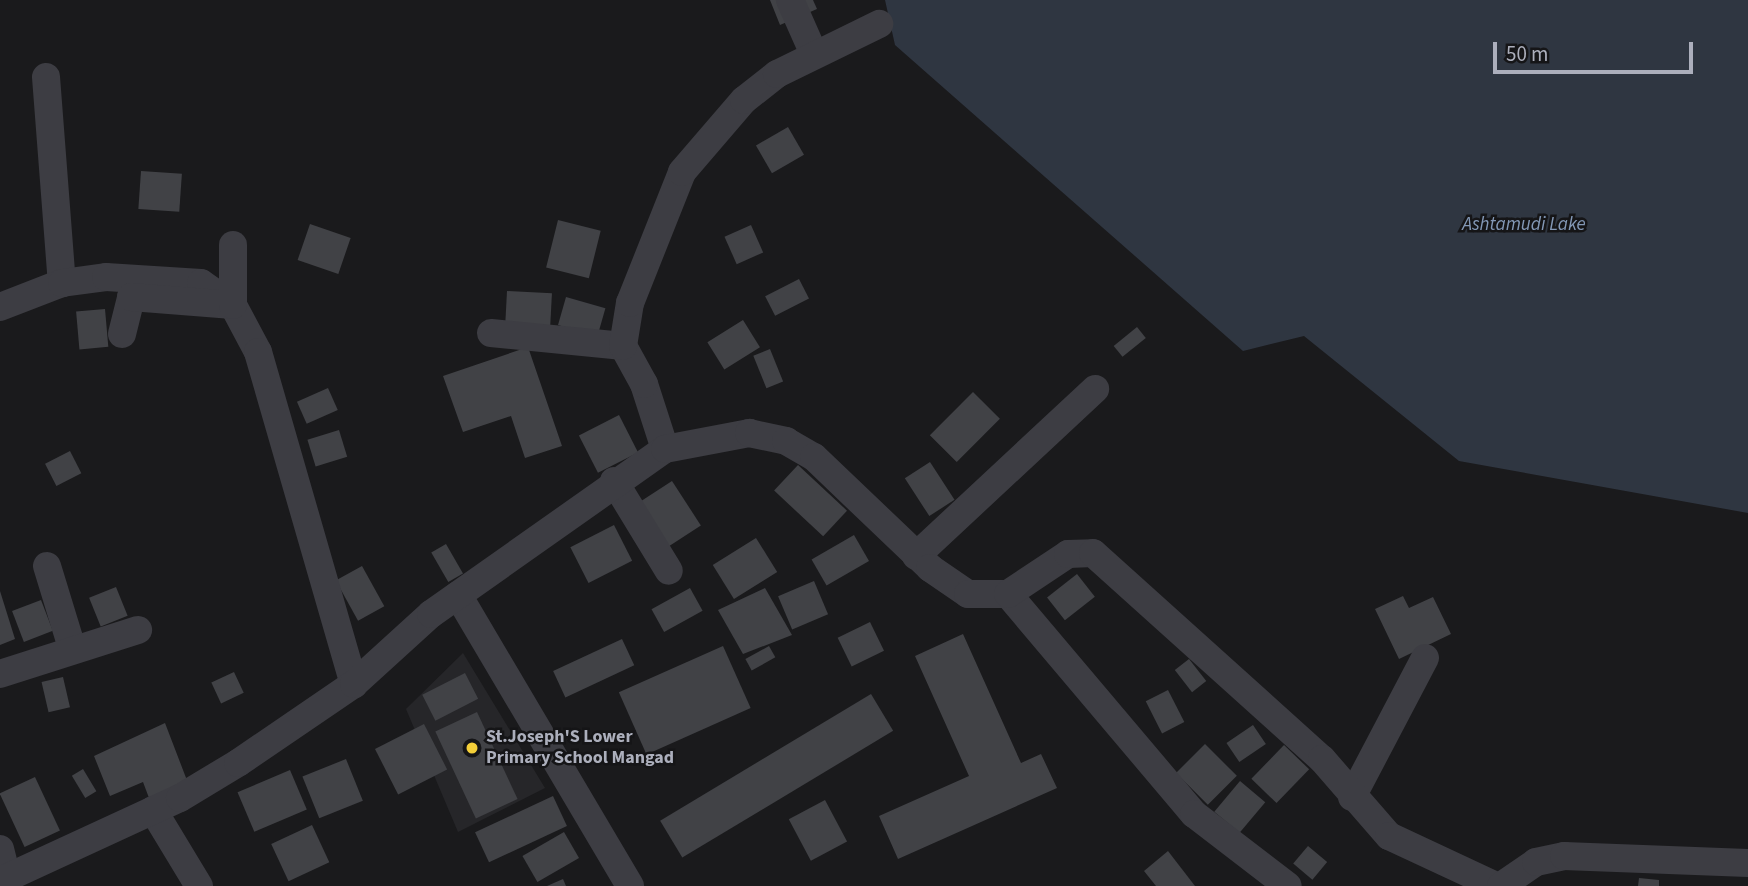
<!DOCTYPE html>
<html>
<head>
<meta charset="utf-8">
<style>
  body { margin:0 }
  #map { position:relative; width:1748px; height:886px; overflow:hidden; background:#1a1a1c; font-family:"Source Sans 3",sans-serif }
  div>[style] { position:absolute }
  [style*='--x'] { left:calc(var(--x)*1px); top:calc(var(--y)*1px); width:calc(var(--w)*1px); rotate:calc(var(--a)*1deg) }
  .built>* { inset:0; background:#262629 }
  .water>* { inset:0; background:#2f3641 }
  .building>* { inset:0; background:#414246; transform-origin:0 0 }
  .minor>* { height:28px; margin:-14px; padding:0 14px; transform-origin:14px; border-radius:14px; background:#3d3d43 }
  .dots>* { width:19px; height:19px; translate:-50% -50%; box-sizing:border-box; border:4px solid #151517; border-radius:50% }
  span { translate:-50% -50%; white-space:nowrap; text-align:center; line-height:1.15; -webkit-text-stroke:5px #151517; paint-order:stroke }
  .poi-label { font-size:18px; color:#acafbc; font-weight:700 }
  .left { translate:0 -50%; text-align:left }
  .water-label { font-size:19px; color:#8398b6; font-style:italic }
  .scale { position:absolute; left:1493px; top:42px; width:200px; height:32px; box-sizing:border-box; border:4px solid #acafbc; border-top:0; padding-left:9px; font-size:21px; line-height:24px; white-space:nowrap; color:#acafbc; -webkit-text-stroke:5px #151517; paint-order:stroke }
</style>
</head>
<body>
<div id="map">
  <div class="built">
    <i style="clip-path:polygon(463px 653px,545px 788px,458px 832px,406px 709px)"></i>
  </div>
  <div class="water">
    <i style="clip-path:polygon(885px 0,1748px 0,1748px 513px,1459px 461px,1304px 336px,1243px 351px,895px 45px)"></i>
  </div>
  <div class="building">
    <i style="clip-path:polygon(770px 0,813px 0,817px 9px,780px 25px)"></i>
    <i style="left:788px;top:127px;width:32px;height:37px;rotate:60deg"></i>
    <i style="left:141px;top:171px;width:41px;height:38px;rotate:4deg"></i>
    <i style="left:558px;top:220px;width:44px;height:49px;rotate:14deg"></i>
    <i style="left:310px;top:224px;width:43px;height:38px;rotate:19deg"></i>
    <i style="left:751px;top:225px;width:30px;height:29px;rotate:66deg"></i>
    <i style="left:799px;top:279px;width:22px;height:38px;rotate:63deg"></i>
    <i style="left:507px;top:291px;width:45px;height:38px;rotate:3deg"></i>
    <i style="left:566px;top:297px;width:41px;height:29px;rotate:16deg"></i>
    <i style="left:105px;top:309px;width:38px;height:29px;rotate:85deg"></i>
    <i style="left:743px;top:320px;width:32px;height:42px;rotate:58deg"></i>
    <i style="left:1137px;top:327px;width:14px;height:30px;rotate:51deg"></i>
    <i style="clip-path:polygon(528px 347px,562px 446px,525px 458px,511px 416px,463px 432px,443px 376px)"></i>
    <i style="left:770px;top:349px;width:35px;height:18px;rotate:68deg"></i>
    <i style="left:328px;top:388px;width:24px;height:34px;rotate:66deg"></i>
    <i style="left:973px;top:392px;width:38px;height:61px;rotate:45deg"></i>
    <i style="left:619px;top:415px;width:42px;height:45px;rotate:63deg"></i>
    <i style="left:339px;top:430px;width:28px;height:33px;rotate:73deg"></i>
    <i style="left:70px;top:451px;width:25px;height:28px;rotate:63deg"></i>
    <i style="left:930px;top:462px;width:45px;height:30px;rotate:57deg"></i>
    <i style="left:798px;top:465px;width:67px;height:35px;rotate:43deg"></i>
    <i style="left:672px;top:481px;width:53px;height:39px;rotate:57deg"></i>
    <i style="left:614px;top:525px;width:40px;height:49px;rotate:63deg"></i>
    <i style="left:854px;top:535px;width:30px;height:49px;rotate:60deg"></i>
    <i style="left:756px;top:538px;width:40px;height:51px;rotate:58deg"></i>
    <i style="left:446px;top:544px;width:34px;height:17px;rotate:60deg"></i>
    <i style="left:362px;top:566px;width:46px;height:30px;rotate:61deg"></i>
    <i style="left:1077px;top:574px;width:29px;height:38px;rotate:52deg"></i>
    <i style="left:814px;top:581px;width:36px;height:39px;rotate:67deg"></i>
    <i style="left:116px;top:587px;width:31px;height:29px;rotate:68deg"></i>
    <i style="left:690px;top:588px;width:26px;height:44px;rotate:61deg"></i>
    <i style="clip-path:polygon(765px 588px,792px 635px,743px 654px,718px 610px)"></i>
    <i style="clip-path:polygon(0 591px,15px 639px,0 645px)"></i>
    <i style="clip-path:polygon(1403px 596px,1409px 608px,1433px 597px,1451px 634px,1399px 659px,1375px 609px)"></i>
    <i style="left:41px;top:600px;width:33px;height:31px;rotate:69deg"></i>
    <i style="left:870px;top:622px;width:32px;height:36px;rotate:64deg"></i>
    <i style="clip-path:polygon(963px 634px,1021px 763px,1041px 754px,1057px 788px,898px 859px,879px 816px,969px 776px,915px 656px)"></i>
    <i style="left:622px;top:639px;width:29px;height:76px;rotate:65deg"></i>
    <i style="left:723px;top:646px;width:68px;height:114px;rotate:66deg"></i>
    <i style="left:769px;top:646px;width:13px;height:27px;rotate:61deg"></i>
    <i style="left:1189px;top:659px;width:28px;height:18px;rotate:52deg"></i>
    <i style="left:234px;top:672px;width:23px;height:25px;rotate:65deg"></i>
    <i style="left:465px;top:673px;width:29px;height:48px;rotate:63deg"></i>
    <i style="left:63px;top:677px;width:31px;height:22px;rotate:77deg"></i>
    <i style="left:1168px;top:690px;width:36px;height:25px;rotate:63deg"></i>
    <i style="left:871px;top:694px;width:43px;height:246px;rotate:59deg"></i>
    <i style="left:477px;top:712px;width:96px;height:46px;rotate:65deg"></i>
    <i style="clip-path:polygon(165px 723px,188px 783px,149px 798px,143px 782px,110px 796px,94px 756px)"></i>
    <i style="left:424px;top:724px;width:51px;height:55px;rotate:63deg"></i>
    <i style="left:1253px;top:725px;width:23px;height:32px;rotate:56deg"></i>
    <i style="left:1205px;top:744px;width:45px;height:41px;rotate:45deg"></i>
    <i style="left:1284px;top:745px;width:35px;height:47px;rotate:44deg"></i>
    <i style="left:346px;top:759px;width:45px;height:47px;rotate:68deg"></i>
    <i style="left:83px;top:769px;width:26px;height:13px;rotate:59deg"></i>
    <i style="left:290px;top:770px;width:43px;height:57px;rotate:67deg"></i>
    <i style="left:35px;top:777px;width:59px;height:39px;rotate:65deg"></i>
    <i style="left:1240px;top:781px;width:33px;height:40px;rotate:40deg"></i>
    <i style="left:553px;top:796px;width:33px;height:86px;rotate:65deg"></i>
    <i style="left:825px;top:800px;width:47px;height:41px;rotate:62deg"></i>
    <i style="left:312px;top:825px;width:41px;height:45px;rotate:65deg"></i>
    <i style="left:564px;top:832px;width:30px;height:48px;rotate:60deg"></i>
    <i style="left:1308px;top:846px;width:25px;height:23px;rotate:40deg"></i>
    <i style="clip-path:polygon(1168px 851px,1195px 886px,1156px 886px,1144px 871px)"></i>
    <i style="clip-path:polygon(1639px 878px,1659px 880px,1659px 886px,1638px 886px)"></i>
    <i style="clip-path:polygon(563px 879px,566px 886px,547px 886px)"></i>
  </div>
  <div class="minor">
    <i style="--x:790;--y:0;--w:57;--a:66.1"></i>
    <i style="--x:46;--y:77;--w:207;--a:85.6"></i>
    <i style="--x:0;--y:307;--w:66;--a:-21.2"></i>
    <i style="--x:62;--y:283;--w:44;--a:-7.8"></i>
    <i style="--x:106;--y:277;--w:95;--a:3.6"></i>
    <i style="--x:201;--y:283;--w:39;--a:35"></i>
    <i style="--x:233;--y:305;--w:53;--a:62"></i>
    <i style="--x:258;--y:352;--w:346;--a:73.9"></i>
    <i style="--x:491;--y:333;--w:133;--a:5.6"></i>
    <i style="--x:122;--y:334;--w:38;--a:-76"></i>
    <i style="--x:131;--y:297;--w:102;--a:4.5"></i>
    <i style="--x:233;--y:305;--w:60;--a:-90"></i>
    <i style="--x:665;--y:449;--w:68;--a:-107.9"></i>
    <i style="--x:644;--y:384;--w:43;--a:-118.9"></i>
    <i style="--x:623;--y:346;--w:44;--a:-80.8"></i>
    <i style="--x:630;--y:303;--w:141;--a:-68.3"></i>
    <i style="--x:682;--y:172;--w:95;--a:-49.3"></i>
    <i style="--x:744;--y:100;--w:42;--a:-38.2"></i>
    <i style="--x:777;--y:74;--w:114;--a:-26.1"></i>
    <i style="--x:614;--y:481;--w:105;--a:58.6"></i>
    <i style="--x:916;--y:556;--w:245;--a:-43"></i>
    <i style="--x:47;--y:566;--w:86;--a:73"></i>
    <i style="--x:1008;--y:594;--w:288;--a:49.8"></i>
    <i style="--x:1194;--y:814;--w:118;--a:37.5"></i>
    <i style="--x:458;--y:595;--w:338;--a:59.4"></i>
    <i style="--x:0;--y:674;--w:145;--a:-17.7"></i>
    <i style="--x:1352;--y:797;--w:157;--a:-62.3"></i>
    <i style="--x:153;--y:810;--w:89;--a:58.8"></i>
    <i style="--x:0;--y:849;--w:29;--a:76"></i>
    <i style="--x:0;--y:881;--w:198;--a:-24.8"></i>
    <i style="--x:180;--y:798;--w:68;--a:-31.1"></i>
    <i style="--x:238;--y:763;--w:140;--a:-34.3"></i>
    <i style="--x:354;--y:684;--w:104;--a:-42.3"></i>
    <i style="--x:431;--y:614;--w:286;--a:-35.2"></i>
    <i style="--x:665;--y:449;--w:86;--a:-10.8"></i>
    <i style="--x:749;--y:433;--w:38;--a:12"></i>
    <i style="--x:786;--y:441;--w:32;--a:30"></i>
    <i style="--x:814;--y:457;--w:161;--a:43.7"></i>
    <i style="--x:930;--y:568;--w:46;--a:34.4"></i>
    <i style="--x:968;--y:594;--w:40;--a:0"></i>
    <i style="--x:1008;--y:594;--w:72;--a:-33.7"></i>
    <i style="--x:1068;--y:554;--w:25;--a:-2"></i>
    <i style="--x:1093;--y:553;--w:308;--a:42"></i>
    <i style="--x:1322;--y:759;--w:102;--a:49"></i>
    <i style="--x:1389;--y:836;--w:118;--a:25"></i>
    <i style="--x:1501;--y:886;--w:42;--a:-34.4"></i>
    <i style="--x:1536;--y:862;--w:29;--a:-12"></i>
    <i style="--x:1564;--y:856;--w:184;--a:2.2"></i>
  </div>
  <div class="dots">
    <i style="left:472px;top:748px;background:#f4cf39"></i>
  </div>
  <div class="poi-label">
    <span class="left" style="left:486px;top:748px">St.Joseph'S Lower<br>Primary School Mangad</span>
  </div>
  <div class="water-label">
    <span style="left:1524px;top:225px">Ashtamudi Lake</span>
  </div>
  <div class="scale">50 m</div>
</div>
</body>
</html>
